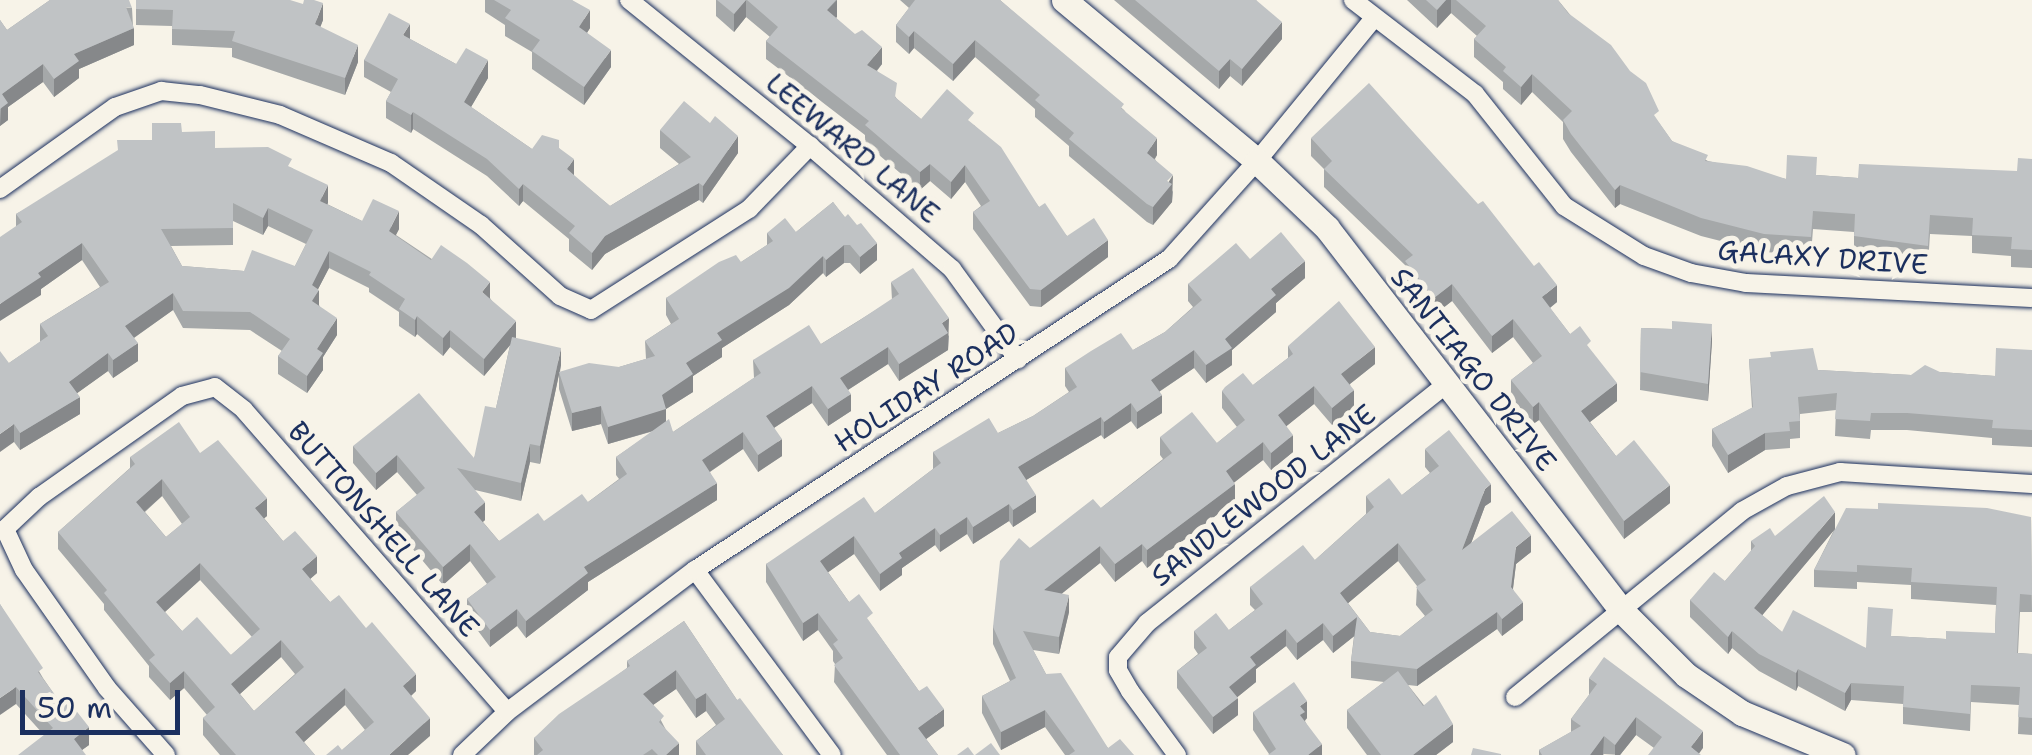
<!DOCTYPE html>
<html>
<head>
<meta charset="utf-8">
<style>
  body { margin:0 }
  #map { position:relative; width:2032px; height:755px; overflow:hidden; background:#f7f3e8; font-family:"Shantell Sans",sans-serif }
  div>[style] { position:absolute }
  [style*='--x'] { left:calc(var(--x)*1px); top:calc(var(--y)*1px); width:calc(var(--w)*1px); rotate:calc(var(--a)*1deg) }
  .roads { filter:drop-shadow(0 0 2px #1b2f5e) drop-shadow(0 0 2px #1b2f5e) }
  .street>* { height:18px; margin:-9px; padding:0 9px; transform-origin:9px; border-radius:9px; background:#f7f3e8 }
  .secondary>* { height:25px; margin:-12.5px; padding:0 12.5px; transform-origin:12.5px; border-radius:12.5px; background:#f7f3e8 }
  .wall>* { inset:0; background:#a5a8a9 }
  .shaded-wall>* { inset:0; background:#86888a }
  .building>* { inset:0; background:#c0c3c5 }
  span { translate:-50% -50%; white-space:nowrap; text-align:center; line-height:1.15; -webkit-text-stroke:10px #f7f3e8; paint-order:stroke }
  .street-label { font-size:28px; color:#1b2f5e }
  .scale { position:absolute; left:20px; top:690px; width:160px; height:45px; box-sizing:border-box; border:5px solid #1b2f5e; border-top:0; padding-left:12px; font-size:30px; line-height:35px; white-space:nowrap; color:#1b2f5e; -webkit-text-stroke:8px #f7f3e8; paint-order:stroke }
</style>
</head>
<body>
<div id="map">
  <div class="roads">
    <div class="street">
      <i style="--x:629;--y:0;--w:233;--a:38.9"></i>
      <i style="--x:810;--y:146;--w:188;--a:40.9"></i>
      <i style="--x:952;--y:269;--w:112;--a:54"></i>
      <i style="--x:1353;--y:0;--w:154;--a:37.6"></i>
      <i style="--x:1475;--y:94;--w:143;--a:51.5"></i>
      <i style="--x:1564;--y:206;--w:94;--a:32"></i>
      <i style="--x:1644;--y:256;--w:50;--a:19.9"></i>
      <i style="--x:1691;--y:273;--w:56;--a:10.3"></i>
      <i style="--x:1746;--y:283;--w:286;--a:3"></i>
      <i style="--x:0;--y:189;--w:141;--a:-35.5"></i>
      <i style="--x:115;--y:107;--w:49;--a:-19.2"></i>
      <i style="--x:161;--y:91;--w:39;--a:6"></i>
      <i style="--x:200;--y:95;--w:82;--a:14"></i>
      <i style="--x:280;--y:115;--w:121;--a:23.4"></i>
      <i style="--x:391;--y:163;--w:109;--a:34.6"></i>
      <i style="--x:481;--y:225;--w:106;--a:41.9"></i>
      <i style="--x:560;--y:296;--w:34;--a:24"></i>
      <i style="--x:591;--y:310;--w:188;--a:-32.6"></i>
      <i style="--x:749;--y:209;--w:88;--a:-45.9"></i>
      <i style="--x:695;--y:570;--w:230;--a:53.5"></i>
      <i style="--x:1515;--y:697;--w:293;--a:-39.3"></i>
      <i style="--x:1742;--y:511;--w:51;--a:-29.1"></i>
      <i style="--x:1787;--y:486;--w:55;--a:-14.8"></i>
      <i style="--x:1840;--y:472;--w:192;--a:3.6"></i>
      <i style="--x:166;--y:755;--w:89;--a:-131.4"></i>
      <i style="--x:107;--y:688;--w:144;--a:-125.1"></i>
      <i style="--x:24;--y:570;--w:45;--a:-114.9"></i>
      <i style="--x:5;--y:529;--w:47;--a:-43.3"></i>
      <i style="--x:39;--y:497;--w:175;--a:-35.2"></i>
      <i style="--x:182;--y:396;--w:34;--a:-15"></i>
      <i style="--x:215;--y:387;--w:37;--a:38"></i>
      <i style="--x:244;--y:410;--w:400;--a:48.9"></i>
      <i style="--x:462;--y:755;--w:62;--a:-43.7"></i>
      <i style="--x:507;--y:712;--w:236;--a:-37.1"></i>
      <i style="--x:695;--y:570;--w:567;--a:-33.27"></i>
      <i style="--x:1169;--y:259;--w:132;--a:-48.1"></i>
      <i style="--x:1257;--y:161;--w:185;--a:-50.7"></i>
      <i style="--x:1177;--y:755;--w:79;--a:-126.3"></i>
      <i style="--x:1130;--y:691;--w:24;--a:-120"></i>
      <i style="--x:1118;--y:670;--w:13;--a:-90"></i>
      <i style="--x:1118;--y:657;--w:45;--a:-49.5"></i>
      <i style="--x:1147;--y:623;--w:385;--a:-38.6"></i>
    </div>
    <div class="secondary">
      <i style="--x:1064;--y:0;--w:251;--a:39.8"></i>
      <i style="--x:1257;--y:161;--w:97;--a:43.7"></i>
      <i style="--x:1327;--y:228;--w:481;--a:52.4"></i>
      <i style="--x:1620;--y:609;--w:93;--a:45"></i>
      <i style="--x:1686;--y:675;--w:68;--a:34.2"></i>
      <i style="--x:1742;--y:713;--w:109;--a:22.6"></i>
    </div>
  </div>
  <div class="wall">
    <i style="clip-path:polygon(50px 0,132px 8px,134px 45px,79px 69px,79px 78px,54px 97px,43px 82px,8px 107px,8px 120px,0 126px,0 20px,7px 30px)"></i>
    <i style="clip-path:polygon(136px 0,323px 20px,320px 27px,358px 62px,345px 95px,232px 57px,232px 48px,172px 45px,172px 26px,136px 25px)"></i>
    <i style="clip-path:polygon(485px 0,572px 0,590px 28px,587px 33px,611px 67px,584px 105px,532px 69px,532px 52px,505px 36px,505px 25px,485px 12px)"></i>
    <i style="clip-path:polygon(716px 0,837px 0,836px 18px,882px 64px,877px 71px,897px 99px,921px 119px,974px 125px,1039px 207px,1067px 236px,1108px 257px,1041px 307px,1030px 306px,973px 229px,973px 212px,981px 206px,965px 182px,951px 199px,930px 181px,920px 190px,865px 143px,865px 135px,766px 59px,766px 41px,770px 37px,746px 17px,734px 32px,716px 16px)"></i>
    <i style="clip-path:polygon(900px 0,1000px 0,1124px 110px,1157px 155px,1155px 159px,1173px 192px,1172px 202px,1153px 225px,1147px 222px,1069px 156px,1069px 146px,1035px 117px,1035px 109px,975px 57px,953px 81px,914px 48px,909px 54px,896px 42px,896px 25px,909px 8px)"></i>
    <i style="clip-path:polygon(1114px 0,1256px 0,1282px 39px,1242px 86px,1230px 76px,1219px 89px)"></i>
    <i style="clip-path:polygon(1407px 0,1558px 0,1659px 123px,1672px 141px,1708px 161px,1786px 179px,1817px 175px,1858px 178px,2017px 171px,2032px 159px,2032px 268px,2011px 267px,2011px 256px,1972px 253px,1972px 236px,1930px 234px,1928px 265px,1854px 255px,1854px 232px,1813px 229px,1811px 255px,1764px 252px,1701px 236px,1620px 204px,1615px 208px,1571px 152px,1563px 139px,1563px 122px,1532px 92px,1521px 105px,1503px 89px,1503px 82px,1474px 57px,1474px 39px,1477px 36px,1451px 13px,1437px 28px)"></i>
    <i style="clip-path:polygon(410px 39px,456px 64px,488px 78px,471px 107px,532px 149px,559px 148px,574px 176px,610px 206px,679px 164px,660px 148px,660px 130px,738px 153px,703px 203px,699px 200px,605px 254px,592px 270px,569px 251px,569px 239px,523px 201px,519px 206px,487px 176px,413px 129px,411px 133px,386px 118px,386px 101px,391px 92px,364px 77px,364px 60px)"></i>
    <i style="clip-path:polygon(evenodd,182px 132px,215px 148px,292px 168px,328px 203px,327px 204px,362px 221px,399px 229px,396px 235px,490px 298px,516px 338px,561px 365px,560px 372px,619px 367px,646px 359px,645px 341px,671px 324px,666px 315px,666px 298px,741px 262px,767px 245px,767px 233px,796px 232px,833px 202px,877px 260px,860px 274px,850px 263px,844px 263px,826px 277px,823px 273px,789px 305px,722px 348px,722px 357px,693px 376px,693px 392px,666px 409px,666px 422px,673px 432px,754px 378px,753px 360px,821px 344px,892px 300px,891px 282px,949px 336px,948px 350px,899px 381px,888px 364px,848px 390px,851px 411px,828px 426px,812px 403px,774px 428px,782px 456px,758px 472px,743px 449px,710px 472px,717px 500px,588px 582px,588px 590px,526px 638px,517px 626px,490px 647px,467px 616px,467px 599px,487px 584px,470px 561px,443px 585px,396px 529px,396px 512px,417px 495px,397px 472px,376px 490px,353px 463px,353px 446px,474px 458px,496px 408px,510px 345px,484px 376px,450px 347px,443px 356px,417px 334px,415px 337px,399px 326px,399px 312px,369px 292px,369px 288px,329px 268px,318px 289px,319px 305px,337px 335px,323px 357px,323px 370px,307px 393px,278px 374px,278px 356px,282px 351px,250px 330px,183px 328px,173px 310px,134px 338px,138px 361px,113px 378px,108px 371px,77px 393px,80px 414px,20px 450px,14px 442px,9px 363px,40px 342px,40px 324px,100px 287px,82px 260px,41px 289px,41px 295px,16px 226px,16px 214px,152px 140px,182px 132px,233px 221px,263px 235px,268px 226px,306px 244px,295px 266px,244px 271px,182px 266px,171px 246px,233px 245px,233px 221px,182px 132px,559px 374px,559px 389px,572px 431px,601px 424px,608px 444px,654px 431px,616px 457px,616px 475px,619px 479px,588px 502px,499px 541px,483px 522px,485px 520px,475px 490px,521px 501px,530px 462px,540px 464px,559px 374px)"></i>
    <i style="clip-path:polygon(1311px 138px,1557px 302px,1550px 308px,1570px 334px,1591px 351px,1617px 401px,1590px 422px,1616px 456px,1670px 503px,1624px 539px,1539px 420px,1533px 424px,1511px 397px,1511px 380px,1533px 363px,1513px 337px,1492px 353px,1452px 301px,1434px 315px,1405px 279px,1405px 265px,1324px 187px,1324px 169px,1311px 156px)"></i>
    <i style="clip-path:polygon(1250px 259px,1305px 278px,1276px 303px,1276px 312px,1232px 350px,1232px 365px,1206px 383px,1194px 368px,1159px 392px,1162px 413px,1137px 429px,1131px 421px,1104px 439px,1101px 435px,1026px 480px,1036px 512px,1013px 527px,1009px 521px,973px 544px,967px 534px,940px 552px,935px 545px,902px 568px,902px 575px,880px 591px,854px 554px,828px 572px,849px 602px,873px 627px,944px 726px,926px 739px,938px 755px,887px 755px,834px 682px,835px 664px,833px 661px,833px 651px,818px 630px,803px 641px,766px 582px,766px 564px,875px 513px,933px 469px,933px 452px,998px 433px,1033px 416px,1069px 392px,1065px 386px,1065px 368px,1133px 350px,1165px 332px,1193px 307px,1188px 301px,1188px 284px)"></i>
    <i style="clip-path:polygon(1641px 328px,1672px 329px,1712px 341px,1708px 401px,1640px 390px)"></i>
    <i style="clip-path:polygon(1288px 346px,1375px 364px,1350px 384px,1354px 407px,1332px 425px,1314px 404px,1286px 426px,1293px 452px,1271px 470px,1263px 460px,1234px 482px,1235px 501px,1147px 568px,1142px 561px,1115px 582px,1100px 563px,1062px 593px,1069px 612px,1059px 654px,1033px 650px,1046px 674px,1108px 748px,1134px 755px,1065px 755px,1045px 727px,1001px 750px,982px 713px,982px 696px,1010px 681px,993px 644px,993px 627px,1030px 548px,1101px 508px,1163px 459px,1160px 455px,1160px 437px,1217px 443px,1237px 427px,1222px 408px,1222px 391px,1253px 385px,1288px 358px)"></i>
    <i style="clip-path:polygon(2032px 350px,2032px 447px,1992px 445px,1992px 438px,1907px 430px,1871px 430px,1870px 439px,1835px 436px,1836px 410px,1800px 414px,1800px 438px,1790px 439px,1790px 448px,1765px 450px,1728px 473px,1712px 446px,1712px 429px,1752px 408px,1749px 359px,1818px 370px,1911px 375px,1940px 372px,1995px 376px)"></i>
    <i style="clip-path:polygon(evenodd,1425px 449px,1491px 502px,1485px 506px,1471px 543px,1531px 552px,1516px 564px,1513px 589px,1523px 620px,1502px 636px,1497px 629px,1417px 686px,1408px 685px,1453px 742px,1436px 755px,1367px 755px,1347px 728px,1347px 710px,1384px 682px,1351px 678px,1351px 661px,1354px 636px,1333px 653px,1323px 640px,1297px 660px,1286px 646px,1256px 669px,1256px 682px,1237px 697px,1238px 715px,1213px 734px,1177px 688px,1177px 671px,1198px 654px,1194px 648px,1194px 631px,1229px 630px,1255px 610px,1250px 605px,1250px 587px,1315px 560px,1366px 514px,1366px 496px,1402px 495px,1430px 473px,1425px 467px,1425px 449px,1398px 561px,1417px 586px,1416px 605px,1425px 616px,1400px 636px,1370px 632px,1348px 603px,1398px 561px)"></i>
    <i style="clip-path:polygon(evenodd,200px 453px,267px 516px,264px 518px,283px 541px,317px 573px,310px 579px,330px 602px,416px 691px,411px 696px,430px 736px,342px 750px,365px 730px,345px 705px,304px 742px,315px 755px,220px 755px,203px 735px,203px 718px,207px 715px,184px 688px,170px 700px,149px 677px,149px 666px,104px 610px,104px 604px,58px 549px,58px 532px,130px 468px,130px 457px,200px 453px,162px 496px,182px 524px,166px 537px,145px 512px,162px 496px,200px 453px,200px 580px,252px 637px,231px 655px,182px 631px,165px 612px,200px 580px,200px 453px,281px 657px,295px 674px,254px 711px,240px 694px,281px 657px)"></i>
    <i style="clip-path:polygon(evenodd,2031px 517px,2032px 612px,2020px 612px,2018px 653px,2032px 654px,2032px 735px,2018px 734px,2019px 705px,1971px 702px,1970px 731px,1903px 724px,1903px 704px,1851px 700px,1845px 711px,1798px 686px,1796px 691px,1759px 671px,1732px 648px,1728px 654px,1690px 617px,1690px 600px,1725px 581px,1751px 551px,1751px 541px,1775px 536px,1835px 529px,2031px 517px,1834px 530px,1814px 570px,1814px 587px,1857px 589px,1857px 582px,1911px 585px,1911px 599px,1996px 605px,1995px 633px,1946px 639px,1892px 636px,1866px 648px,1782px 632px,1762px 615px,1834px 530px)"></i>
    <i style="clip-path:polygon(0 604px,43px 678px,89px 745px,82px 750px,44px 735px,16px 704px)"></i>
    <i style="clip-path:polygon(684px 621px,737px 700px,783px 755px,696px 755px,696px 741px,716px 725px,706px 711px,696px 718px,676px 689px,653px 705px,679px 755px,534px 755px,534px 738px,627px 668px,627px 661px)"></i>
    <i style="clip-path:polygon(1589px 678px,1703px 748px,1654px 748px,1636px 735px,1620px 755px,1604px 754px,1603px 755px,1539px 755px,1539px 750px,1571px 732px,1571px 719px,1589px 695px)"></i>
    <i style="clip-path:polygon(1253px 712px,1307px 718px,1305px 721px,1322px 755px,1269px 754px,1253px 730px)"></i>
  </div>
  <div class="shaded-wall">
    <i style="clip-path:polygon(746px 0,746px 17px,734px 32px,734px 14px)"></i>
    <i style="clip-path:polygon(837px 0,837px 17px,827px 28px,827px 10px)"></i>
    <i style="clip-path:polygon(1446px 0,1451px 0,1451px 13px,1437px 28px,1437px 10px)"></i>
    <i style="clip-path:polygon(323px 3px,323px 20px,315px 41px,315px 24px)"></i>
    <i style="clip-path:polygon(590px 10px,590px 28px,579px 45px,579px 27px)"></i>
    <i style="clip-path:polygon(1282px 22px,1282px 39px,1242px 86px,1242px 69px)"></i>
    <i style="clip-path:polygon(410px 24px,410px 41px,403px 35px)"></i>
    <i style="clip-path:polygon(134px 28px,134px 45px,79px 69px,79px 78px,54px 97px,54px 79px,74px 54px)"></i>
    <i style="clip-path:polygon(914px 31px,914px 48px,909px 54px,909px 37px)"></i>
    <i style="clip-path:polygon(975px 40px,975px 57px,953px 81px,953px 64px)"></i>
    <i style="clip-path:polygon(358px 45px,358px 62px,345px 95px,345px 78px)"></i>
    <i style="clip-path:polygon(882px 47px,882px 64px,867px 82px,867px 65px)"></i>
    <i style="clip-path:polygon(611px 50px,611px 67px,584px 105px,584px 87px)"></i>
    <i style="clip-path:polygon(1230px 59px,1230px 76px,1219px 89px,1219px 71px)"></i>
    <i style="clip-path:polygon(488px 60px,488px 78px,464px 119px,464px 102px)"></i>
    <i style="clip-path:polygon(43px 64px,43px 82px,8px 107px,8px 120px,0 126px,2px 94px)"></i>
    <i style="clip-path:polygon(1532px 74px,1532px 92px,1521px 105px,1521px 87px)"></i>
    <i style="clip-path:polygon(413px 112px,413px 129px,411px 133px,411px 115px)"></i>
    <i style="clip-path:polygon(738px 136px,738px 153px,703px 203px,703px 186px)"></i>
    <i style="clip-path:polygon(1157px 138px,1157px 155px,1147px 170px,1147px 153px)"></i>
    <i style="clip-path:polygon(574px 159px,574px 176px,567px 169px)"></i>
    <i style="clip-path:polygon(930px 164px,930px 181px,920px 190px,920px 172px)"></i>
    <i style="clip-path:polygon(965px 165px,965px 182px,951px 199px,951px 182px)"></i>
    <i style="clip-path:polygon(1173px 175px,1172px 202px,1153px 225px,1153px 207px)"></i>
    <i style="clip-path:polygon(699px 183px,699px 200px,605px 254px,592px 270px,592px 253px,605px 236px)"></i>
    <i style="clip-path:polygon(523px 184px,523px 201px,519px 206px,519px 189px)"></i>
    <i style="clip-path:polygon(328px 185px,328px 203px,320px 218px,320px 201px)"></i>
    <i style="clip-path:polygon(1620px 185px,1620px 204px,1615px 208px,1615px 190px)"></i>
    <i style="clip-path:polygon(268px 208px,268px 226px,263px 235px,263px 218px)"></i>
    <i style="clip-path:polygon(399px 211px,399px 229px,389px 248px,389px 231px)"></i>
    <i style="clip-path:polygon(1108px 240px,1108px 257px,1041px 307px,1041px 290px)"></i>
    <i style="clip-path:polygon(82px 243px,82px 260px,41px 289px,41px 295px,0 321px,0 304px,38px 273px)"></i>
    <i style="clip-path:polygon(877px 243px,877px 260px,860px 274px,860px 257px)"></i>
    <i style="clip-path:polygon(844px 245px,844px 263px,826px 277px,826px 260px)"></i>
    <i style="clip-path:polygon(329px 251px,329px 268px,315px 295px,319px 290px,319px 307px,312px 318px,312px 285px)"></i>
    <i style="clip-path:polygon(823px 256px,823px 273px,789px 305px,722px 348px,722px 357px,693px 376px,693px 392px,666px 409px,666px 427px,608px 444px,608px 427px,662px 395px,686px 363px,717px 333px)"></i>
    <i style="clip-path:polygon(1305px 261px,1305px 278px,1276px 303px,1276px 312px,1232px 350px,1232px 365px,1206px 383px,1206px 365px,1225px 339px,1271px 289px)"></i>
    <i style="clip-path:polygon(490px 282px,490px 299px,482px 292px)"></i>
    <i style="clip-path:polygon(1452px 284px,1452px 301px,1434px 315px,1434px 298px)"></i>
    <i style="clip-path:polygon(1557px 285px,1557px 302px,1542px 314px,1542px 297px)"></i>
    <i style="clip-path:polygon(173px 293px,173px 310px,125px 344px,125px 326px)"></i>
    <i style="clip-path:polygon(417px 316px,417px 334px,415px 337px,415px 320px)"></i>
    <i style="clip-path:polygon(337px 318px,337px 335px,323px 357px,323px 370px,307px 393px,307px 376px,317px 349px)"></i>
    <i style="clip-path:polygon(949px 318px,948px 350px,899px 381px,899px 364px,942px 323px)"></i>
    <i style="clip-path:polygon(1513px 319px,1513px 337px,1492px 353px,1492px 336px)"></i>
    <i style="clip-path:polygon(516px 321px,516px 338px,484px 376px,484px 359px)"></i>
    <i style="clip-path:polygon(1712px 324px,1712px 341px,1708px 401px,1708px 384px)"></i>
    <i style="clip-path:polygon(450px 330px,450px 347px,443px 356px,443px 338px)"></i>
    <i style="clip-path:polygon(138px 343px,138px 361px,113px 378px,113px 360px)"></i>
    <i style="clip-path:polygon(888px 347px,888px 364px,840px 395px,840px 378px)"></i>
    <i style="clip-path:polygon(1375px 347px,1375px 364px,1341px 391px,1341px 374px)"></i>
    <i style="clip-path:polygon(561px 348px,561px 365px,540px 464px,540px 446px)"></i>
    <i style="clip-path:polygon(1194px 350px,1194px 368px,1151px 397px,1151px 380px)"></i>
    <i style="clip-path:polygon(108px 353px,108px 371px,69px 399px,69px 382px)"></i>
    <i style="clip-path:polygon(1617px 383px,1617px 401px,1581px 429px,1581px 411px)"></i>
    <i style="clip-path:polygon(812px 386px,812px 403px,766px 433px,766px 416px)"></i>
    <i style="clip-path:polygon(1314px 386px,1314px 404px,1278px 433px,1278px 415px)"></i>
    <i style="clip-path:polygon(1354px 390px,1354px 407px,1332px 425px,1332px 408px)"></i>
    <i style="clip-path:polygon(851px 394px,851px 411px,828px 426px,828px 409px)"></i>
    <i style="clip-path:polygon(1162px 395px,1162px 413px,1137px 429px,1137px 412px)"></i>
    <i style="clip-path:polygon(80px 397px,80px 414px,20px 450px,20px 433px)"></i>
    <i style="clip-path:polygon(1539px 402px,1539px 420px,1533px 424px,1533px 407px)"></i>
    <i style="clip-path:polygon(1131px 403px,1131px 421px,1104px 439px,1104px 422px)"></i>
    <i style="clip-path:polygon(601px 406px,601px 424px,572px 431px,572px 413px)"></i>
    <i style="clip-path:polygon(1101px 417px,1101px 435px,1018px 485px,1018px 467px)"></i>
    <i style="clip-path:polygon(14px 424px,14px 442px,0 452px,0 434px)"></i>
    <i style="clip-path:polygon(743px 432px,743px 449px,702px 477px,702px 460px)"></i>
    <i style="clip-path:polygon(1765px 433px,1765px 450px,1728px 473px,1728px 455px)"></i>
    <i style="clip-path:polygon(1293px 435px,1293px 452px,1271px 470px,1271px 453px)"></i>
    <i style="clip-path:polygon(782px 439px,782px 456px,758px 472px,758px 455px)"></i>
    <i style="clip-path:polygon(1263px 442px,1263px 460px,1226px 489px,1226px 471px)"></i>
    <i style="clip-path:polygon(530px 444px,530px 462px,521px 501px,521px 483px)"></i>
    <i style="clip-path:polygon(397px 455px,397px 472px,376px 490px,376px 473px)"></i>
    <i style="clip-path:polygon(162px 479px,162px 496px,136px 519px,136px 502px)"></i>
    <i style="clip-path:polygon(717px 483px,717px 500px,588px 582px,588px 590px,526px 638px,526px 621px,584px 567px)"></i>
    <i style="clip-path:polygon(1235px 484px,1235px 501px,1147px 568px,1147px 550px)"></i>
    <i style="clip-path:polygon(1491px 484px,1491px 502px,1485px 506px,1462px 568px,1462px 550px,1485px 489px)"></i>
    <i style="clip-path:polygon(1670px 485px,1670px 503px,1624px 539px,1624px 521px)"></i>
    <i style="clip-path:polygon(1036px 495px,1036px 512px,1013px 527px,1013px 510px)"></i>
    <i style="clip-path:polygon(267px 498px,267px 516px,255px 526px,255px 508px)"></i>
    <i style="clip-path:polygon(485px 502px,485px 520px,474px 529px,474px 512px)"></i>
    <i style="clip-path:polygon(1009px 504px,1009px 521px,973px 544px,973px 527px)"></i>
    <i style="clip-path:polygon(1835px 512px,1835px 529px,1754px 625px,1754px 608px)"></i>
    <i style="clip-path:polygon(967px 517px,967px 534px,940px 552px,940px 535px)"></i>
    <i style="clip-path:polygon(935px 528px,935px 545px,902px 568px,902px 575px,880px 591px,880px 574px,899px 553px)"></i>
    <i style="clip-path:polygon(1531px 535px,1531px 552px,1516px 564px,1511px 604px,1511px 587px,1516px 547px)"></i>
    <i style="clip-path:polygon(854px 536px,854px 554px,820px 578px,820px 561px)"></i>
    <i style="clip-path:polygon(1398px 543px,1398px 561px,1340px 610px,1340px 593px)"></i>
    <i style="clip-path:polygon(470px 544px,470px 561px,443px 585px,443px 567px)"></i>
    <i style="clip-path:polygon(1142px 544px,1142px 561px,1115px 582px,1115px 564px)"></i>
    <i style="clip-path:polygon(1100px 546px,1100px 563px,1044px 608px,1044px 590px)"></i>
    <i style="clip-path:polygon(317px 556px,317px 573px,302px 586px,302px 569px)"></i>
    <i style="clip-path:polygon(200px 563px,200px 580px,156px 620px,156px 602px)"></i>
    <i style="clip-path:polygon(1069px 595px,1069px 612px,1059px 654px,1059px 637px)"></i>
    <i style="clip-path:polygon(1523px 602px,1523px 620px,1502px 636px,1502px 619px)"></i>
    <i style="clip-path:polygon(517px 609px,517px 626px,490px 647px,490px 630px)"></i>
    <i style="clip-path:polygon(1497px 612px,1497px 629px,1417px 686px,1417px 669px)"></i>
    <i style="clip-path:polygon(818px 613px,818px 630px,803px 641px,803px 623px)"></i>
    <i style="clip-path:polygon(1357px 617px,1357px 634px,1333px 653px,1333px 636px)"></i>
    <i style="clip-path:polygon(1323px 623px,1323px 640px,1297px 660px,1297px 643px)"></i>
    <i style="clip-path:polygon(1286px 629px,1286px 646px,1256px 669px,1256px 682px,1229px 704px,1229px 687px,1250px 657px)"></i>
    <i style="clip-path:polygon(1732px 631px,1732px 648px,1728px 654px,1728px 637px)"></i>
    <i style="clip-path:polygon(281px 640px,281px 657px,231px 702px,231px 684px)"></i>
    <i style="clip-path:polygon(1798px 669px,1798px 686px,1796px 691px,1796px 673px)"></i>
    <i style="clip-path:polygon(676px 670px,676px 689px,643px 712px,643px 694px)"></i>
    <i style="clip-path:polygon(184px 671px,184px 688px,170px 700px,170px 683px)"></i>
    <i style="clip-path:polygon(416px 674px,416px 691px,403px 703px,403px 686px)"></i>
    <i style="clip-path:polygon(1851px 683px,1851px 700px,1845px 711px,1845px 693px)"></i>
    <i style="clip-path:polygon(16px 687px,16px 704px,0 715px,0 698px)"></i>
    <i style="clip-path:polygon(345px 688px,345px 705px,295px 750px,295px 732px)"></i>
    <i style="clip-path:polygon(706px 693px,706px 711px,696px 718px,696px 699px)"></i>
    <i style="clip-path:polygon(1238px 698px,1238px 715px,1213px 734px,1213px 717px)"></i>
    <i style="clip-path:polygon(1307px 701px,1307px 718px,1305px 720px,1300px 732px,1300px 706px)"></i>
    <i style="clip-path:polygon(944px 709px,944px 726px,918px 745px,918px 728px)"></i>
    <i style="clip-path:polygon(1045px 710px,1045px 727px,1001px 750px,1001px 732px)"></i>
    <i style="clip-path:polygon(1636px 717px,1636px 735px,1620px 755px,1615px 755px,1615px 745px)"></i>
    <i style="clip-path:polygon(430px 718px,430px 736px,408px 755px,389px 755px)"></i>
    <i style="clip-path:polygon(1453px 724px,1453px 742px,1436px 755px,1413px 755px)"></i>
    <i style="clip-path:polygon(89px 727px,89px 745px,75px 755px,74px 739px)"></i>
    <i style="clip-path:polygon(1703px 731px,1703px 748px,1698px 755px,1691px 747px)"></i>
    <i style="clip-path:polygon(1604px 736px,1603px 755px,1590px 755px)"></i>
    <i style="clip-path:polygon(679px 743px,679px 755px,666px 755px)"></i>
    <i style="clip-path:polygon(1322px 744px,1322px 755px,1308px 755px)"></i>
  </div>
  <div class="building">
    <i style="clip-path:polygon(50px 0,129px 0,132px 8px,126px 7px,134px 28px,74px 54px,79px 61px,54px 79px,43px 64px,2px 94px,8px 103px,0 109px,0 20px,7px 30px)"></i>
    <i style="clip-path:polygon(136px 0,290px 0,303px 4px,304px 0,314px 0,323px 3px,315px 24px,358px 45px,345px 78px,232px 41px,235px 31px,172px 29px,173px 10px,136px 9px)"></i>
    <i style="clip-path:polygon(494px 0,572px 0,590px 10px,579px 27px,611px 50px,584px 87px,532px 51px,540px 40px,505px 18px,511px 10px)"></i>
    <i style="clip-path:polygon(717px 0,746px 0,734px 14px)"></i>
    <i style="clip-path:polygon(747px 0,836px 0,827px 10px,855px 34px,862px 30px,882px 47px,867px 65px,897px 83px,895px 97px,921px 119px,947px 89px,974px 113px,968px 120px,1001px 147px,1039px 207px,1045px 203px,1067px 236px,1094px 218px,1108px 240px,1041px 290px,1030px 289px,973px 212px,990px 201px,965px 165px,951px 182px,930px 164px,920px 172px,865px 125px,869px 121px,766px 41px,778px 27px)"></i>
    <i style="clip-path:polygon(915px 0,1000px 0,1124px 104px,1121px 108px,1157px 138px,1147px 153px,1173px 175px,1167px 181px,1172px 184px,1153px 207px,1147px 204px,1069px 139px,1074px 133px,1035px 100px,1040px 95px,975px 40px,953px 64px,914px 31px,909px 37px,896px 25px)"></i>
    <i style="clip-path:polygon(1135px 0,1256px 0,1282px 22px,1242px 69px,1230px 59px,1219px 71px)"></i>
    <i style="clip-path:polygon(1426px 0,1446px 0,1437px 10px)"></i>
    <i style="clip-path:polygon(1456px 0,1558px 0,1568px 13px,1611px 45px,1630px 71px,1646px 83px,1659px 111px,1654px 115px,1672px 141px,1708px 155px,1705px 161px,1747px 166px,1786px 179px,1787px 155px,1817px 157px,1816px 175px,1858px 178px,1859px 164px,2017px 171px,2018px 158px,2032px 159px,2032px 250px,2011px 249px,2012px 237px,1972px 235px,1973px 218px,1930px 215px,1928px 246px,1854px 236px,1855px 214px,1813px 211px,1811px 237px,1764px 234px,1701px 218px,1620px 185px,1615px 190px,1571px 134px,1563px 120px,1572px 111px,1532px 74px,1521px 87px,1503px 71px,1506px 67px,1474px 39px,1486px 26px)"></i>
    <i style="clip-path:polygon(389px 13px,410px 24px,403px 35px,456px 64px,466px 48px,488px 60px,464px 102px,532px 149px,542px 135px,559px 140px,559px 148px,574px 159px,567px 169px,610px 206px,691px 157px,660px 130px,684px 101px,710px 123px,715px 116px,738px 136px,703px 186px,699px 183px,605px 236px,592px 253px,569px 233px,575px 226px,523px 184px,519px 189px,487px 159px,413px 112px,411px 115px,386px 101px,398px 79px,364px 60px)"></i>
    <i style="clip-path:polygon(1369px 83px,1478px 204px,1483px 201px,1534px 266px,1539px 262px,1557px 285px,1542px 297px,1570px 334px,1580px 326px,1591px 341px,1587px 345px,1617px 383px,1581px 411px,1616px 456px,1634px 440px,1670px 485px,1624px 521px,1539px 402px,1533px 407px,1511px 380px,1542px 356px,1513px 319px,1492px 336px,1452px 284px,1434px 298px,1405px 261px,1413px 255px,1324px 169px,1332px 161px,1311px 138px)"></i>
    <i style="clip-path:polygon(evenodd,152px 123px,181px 123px,182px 132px,215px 131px,215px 148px,268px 147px,292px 159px,288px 166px,328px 185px,320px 201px,362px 221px,373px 199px,399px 211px,389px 231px,431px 260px,441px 245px,467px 263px,490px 282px,482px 292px,516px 321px,484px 359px,450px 330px,443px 338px,417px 316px,415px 320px,399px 309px,405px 299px,369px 275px,371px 272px,329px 251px,312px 285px,319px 290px,312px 301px,337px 318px,317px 349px,323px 353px,307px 376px,278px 356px,290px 339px,250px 312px,183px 311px,173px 293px,125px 326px,138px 343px,113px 360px,108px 353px,69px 382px,80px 397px,20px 433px,14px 424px,0 434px,0 351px,9px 363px,48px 336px,40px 324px,109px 282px,82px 243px,38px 273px,41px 277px,0 304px,0 237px,22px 222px,16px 214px,118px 150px,117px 140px,152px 140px,152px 123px,233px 203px,263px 218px,268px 208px,313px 230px,295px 266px,252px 250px,244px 271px,182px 266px,161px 229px,233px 228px,233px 203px)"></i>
    <i style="clip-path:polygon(833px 202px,845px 217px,848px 214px,857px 225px,861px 223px,877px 243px,860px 257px,850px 245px,844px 245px,826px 260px,823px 256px,789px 288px,717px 333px,722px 340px,686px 363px,693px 374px,662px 395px,666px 409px,608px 427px,601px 406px,572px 413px,559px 372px,589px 363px,619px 367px,655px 356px,645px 341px,679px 319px,666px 298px,719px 262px,736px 255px,741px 262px,773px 241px,767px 233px,785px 218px,796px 232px)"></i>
    <i style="clip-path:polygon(1281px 232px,1305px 261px,1271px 289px,1276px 295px,1225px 339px,1232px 348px,1206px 365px,1194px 350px,1151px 380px,1162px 395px,1137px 412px,1131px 403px,1104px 422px,1101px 417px,1018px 467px,1036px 495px,1013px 510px,1009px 504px,973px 527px,967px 517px,940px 535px,935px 528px,899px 553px,902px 558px,880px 574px,854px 536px,820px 561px,849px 602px,859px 594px,873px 613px,867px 618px,919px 691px,927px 686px,944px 709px,918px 728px,938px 755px,900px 755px,834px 665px,843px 658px,833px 644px,838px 640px,818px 613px,803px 623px,766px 564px,864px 497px,875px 513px,941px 463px,933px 452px,989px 418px,998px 433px,1033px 416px,1077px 387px,1065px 368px,1091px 351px,1121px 333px,1133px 350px,1165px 332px,1202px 300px,1188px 284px,1214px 262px,1236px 243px,1250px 259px)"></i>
    <i style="clip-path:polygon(913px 268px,949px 318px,942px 323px,948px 333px,899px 364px,888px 347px,840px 378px,851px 394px,828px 409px,812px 386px,766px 416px,782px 439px,758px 455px,743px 432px,702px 460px,717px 483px,584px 567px,588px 573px,526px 621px,517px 609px,490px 630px,467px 599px,496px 577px,470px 544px,443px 567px,396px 512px,425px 488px,397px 455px,376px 473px,353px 446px,419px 393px,474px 458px,485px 406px,496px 408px,512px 337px,561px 348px,540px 446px,530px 444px,521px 483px,457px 468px,485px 502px,474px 512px,499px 541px,538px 513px,544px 521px,582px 494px,588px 502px,627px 474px,616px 457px,669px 419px,673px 432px,761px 373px,753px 360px,809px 325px,821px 344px,857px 322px,899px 294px,891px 282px)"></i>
    <i style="clip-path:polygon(1339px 301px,1375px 347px,1341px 374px,1354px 390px,1332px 408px,1314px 386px,1278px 415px,1293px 435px,1271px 453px,1263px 442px,1226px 471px,1235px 484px,1147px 550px,1142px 544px,1115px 564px,1100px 546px,1044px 590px,1069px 595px,1059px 637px,1023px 631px,1046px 674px,1061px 673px,1108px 748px,1120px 739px,1134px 755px,1069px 755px,1075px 751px,1045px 710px,1001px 732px,982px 696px,1016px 678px,993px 627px,1000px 561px,1019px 538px,1030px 548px,1093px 499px,1101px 508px,1172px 453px,1160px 437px,1192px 412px,1217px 443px,1245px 420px,1222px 391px,1225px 387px,1243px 373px,1253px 385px,1293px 354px,1288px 346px)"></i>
    <i style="clip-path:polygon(1672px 321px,1712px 324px,1708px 384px,1640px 372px,1641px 328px,1672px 329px)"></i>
    <i style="clip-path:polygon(1813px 348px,1818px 370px,1911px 375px,1925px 365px,1940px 372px,1995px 376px,1996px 348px,2032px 350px,2032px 430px,1992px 428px,1993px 420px,1907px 413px,1871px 413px,1870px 421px,1835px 419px,1837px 393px,1798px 397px,1800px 421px,1789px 422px,1790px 431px,1765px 433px,1728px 455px,1712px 429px,1753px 407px,1749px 359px,1771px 357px,1770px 352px)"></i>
    <i style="clip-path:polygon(evenodd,179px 422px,200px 453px,218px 440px,267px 498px,255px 508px,283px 541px,295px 531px,317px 556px,302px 569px,330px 602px,339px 595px,366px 628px,372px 622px,416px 674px,403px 686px,430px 718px,389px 755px,326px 755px,338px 745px,342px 750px,374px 722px,345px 688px,295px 732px,315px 755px,236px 755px,203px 718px,215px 707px,184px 671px,170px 683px,149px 660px,155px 655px,104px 593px,107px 590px,58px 532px,135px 464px,130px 457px,179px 422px,162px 479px,190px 517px,166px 537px,136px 502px,162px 479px,179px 422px,200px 563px,260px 629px,231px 655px,197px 617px,182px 631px,156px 602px,200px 563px,179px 422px,281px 640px,304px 667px,254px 711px,231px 684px,281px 640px)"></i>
    <i style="clip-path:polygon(evenodd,1449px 430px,1491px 484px,1485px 489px,1462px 550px,1512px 511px,1531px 535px,1516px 547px,1511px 587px,1523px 602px,1502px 619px,1497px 612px,1417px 669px,1351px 661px,1357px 617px,1333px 636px,1323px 623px,1297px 643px,1286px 629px,1250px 657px,1256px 665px,1229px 687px,1238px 698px,1213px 717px,1177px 671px,1207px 648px,1194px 631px,1216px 613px,1229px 630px,1263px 604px,1250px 587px,1303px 545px,1315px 560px,1374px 507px,1366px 496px,1389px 478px,1402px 495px,1439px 466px,1425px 449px,1449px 430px,1398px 543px,1426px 580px,1416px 587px,1433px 610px,1400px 636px,1370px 632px,1340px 593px,1398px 543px)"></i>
    <i style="clip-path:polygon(1824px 496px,1835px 512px,1754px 608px,1782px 632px,1793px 610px,1866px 648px,1868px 607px,1893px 609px,1891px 636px,1946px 639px,1946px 631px,1995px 633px,1997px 587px,1911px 582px,1912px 568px,1857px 565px,1857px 572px,1814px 570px,1846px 508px,1878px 509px,1878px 503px,1987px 508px,2031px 517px,2032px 595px,2020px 594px,2017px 653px,2032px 654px,2032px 718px,2018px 717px,2020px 687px,1971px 685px,1970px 714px,1903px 707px,1904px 686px,1851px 683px,1845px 693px,1798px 669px,1796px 673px,1759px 654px,1732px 631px,1728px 637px,1690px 600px,1714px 572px,1725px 581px,1755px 546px,1751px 541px,1770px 528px,1775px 536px)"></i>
    <i style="clip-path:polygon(0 604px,43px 668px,38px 672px,61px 703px,67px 699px,89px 727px,74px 739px,86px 755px,18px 755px,53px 728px,16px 687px,0 698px)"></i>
    <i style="clip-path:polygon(684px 621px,737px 700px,740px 698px,783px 755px,706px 755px,696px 741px,725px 719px,706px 693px,696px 699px,676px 670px,643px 694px,664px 716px,659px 722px,679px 743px,666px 755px,658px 755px,652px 749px,643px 755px,537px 755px,543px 750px,534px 738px,559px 714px,630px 666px,627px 661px)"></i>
    <i style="clip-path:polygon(1604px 657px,1703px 731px,1691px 747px,1701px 755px,1648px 755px,1662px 737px,1636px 717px,1615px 745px,1604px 736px,1590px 755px,1542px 755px,1539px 750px,1581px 726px,1571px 719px,1597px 684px,1589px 678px)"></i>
    <i style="clip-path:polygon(1398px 671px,1423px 706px,1436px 695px,1453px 724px,1413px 755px,1381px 755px,1347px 710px)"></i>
    <i style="clip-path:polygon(1294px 682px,1307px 701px,1300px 706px,1305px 712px,1300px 715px,1322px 744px,1308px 755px,1268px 755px,1276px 749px,1253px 712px)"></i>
    <i style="clip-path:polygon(991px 743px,1000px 755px,975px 755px)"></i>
    <i style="clip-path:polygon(968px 747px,974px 755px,957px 755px)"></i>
    <i style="clip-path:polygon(1473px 748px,1501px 754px,1501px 755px,1471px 755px)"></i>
  </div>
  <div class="street-label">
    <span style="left:853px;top:148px;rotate:40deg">LEEWARD LANE</span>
    <span style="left:1823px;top:257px;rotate:4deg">GALAXY DRIVE</span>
    <span style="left:1474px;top:369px;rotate:52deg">SANTIAGO DRIVE</span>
    <span style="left:926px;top:387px;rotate:-33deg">HOLIDAY ROAD</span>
    <span style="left:1263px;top:495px;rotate:-38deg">SANDLEWOOD LANE</span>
    <span style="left:384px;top:529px;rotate:49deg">BUTTONSHELL LANE</span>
  </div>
  <div class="scale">50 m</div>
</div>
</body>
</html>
